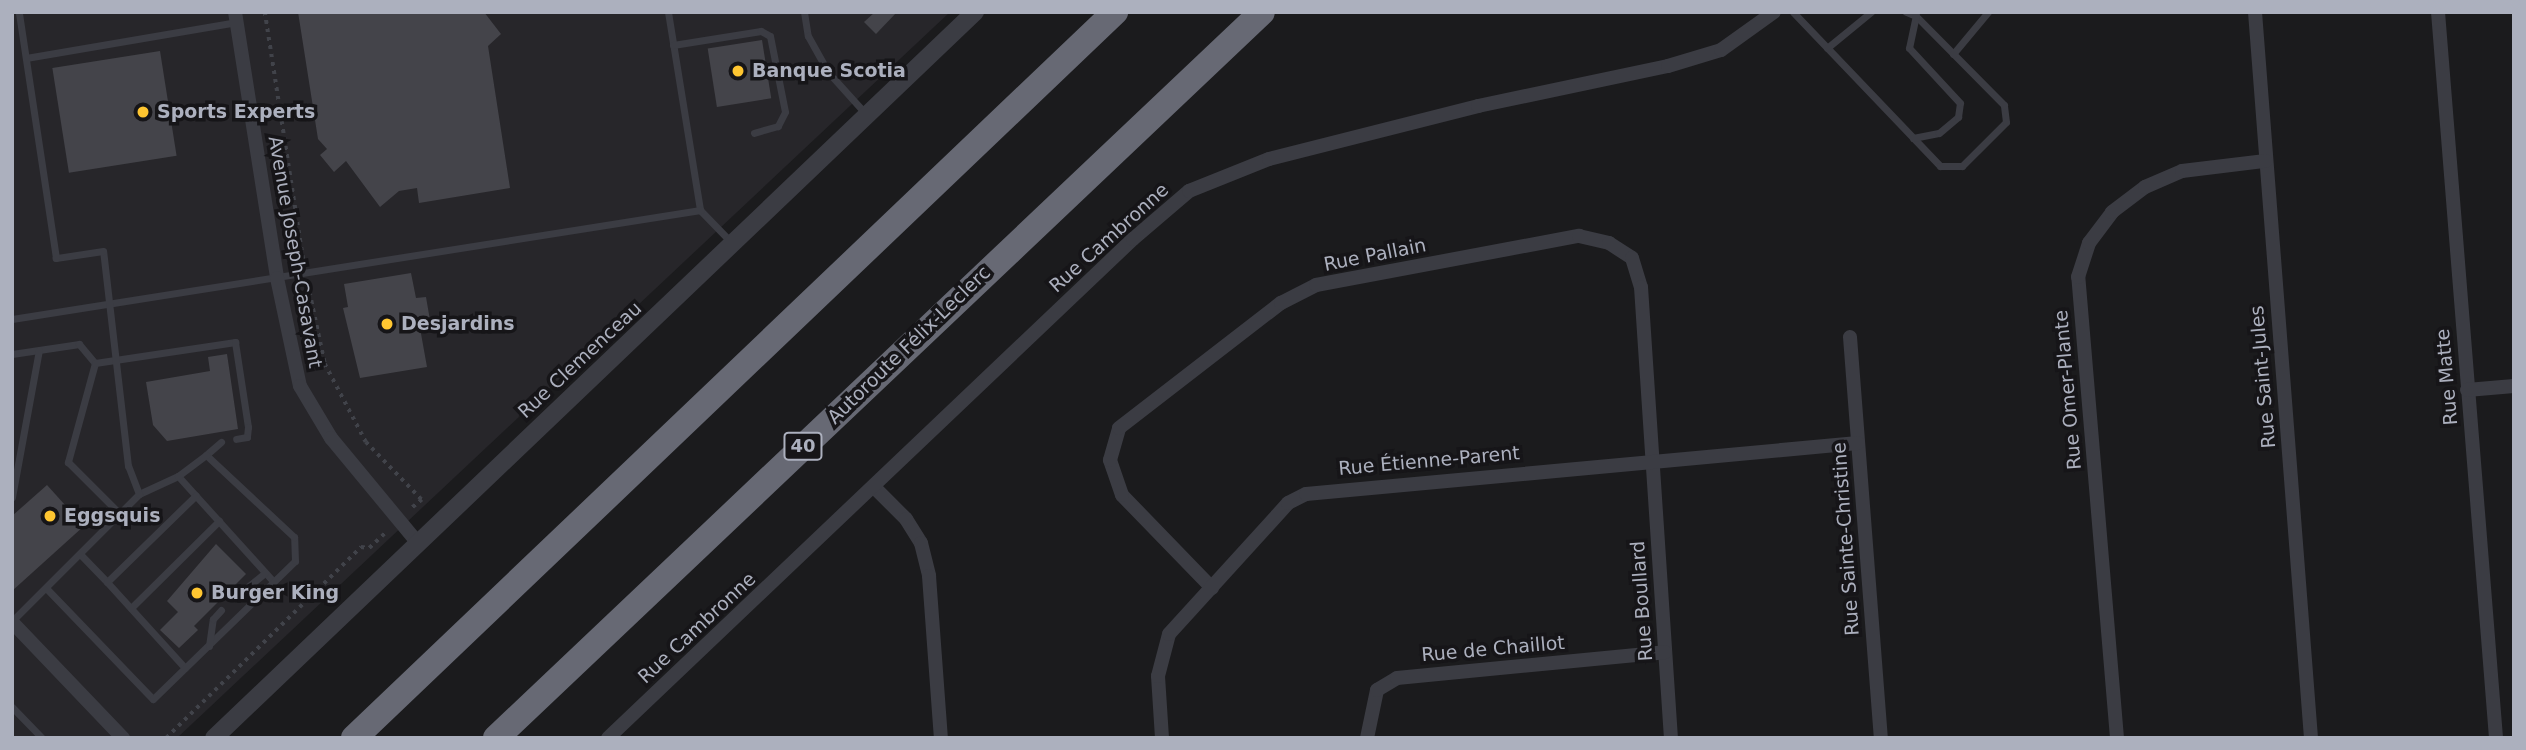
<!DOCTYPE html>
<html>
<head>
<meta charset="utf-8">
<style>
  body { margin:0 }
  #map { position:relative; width:2526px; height:750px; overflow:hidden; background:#1b1b1d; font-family:"DejaVu Sans",sans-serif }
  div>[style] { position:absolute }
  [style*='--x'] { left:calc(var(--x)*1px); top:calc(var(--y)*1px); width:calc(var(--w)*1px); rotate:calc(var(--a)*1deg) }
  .built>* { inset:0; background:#27262a }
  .building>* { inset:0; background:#44444a; transform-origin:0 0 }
  .path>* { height:3.5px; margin-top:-1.75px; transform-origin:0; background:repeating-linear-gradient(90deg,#41434a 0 3.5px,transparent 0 8.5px) }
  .service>* { height:7px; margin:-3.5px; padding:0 3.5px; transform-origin:3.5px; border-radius:3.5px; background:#3b3c43 }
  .minor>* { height:14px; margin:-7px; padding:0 7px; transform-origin:7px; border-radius:7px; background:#3b3c43 }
  .tertiary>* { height:18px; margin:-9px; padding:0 9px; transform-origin:9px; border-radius:9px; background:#3b3c43 }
  .motorway>* { height:26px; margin:-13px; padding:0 13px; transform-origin:13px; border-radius:13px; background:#676974 }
  .dots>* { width:19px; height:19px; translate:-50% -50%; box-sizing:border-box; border:4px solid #161518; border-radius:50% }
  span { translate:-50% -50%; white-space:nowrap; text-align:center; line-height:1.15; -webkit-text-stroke:7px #161518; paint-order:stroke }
  .shield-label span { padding:2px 5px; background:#161518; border:2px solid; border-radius:5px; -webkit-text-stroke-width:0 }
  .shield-label { font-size:18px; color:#acb0be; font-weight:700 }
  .poi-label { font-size:19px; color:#acb0be; font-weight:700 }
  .left { translate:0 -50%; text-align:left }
  .street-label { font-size:19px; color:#acb0be }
  .frame { position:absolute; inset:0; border:14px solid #acb0be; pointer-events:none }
</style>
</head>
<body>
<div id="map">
  <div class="built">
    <i style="clip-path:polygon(12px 12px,950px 12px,177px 738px,12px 738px)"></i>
  </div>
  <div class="building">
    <i style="clip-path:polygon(298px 12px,484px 12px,501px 34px,488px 46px,510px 188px,419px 203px,417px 188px,399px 191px,380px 207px,346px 161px,334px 172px,320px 155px,327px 149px,318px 139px)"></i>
    <i style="clip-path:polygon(875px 12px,897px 12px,876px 34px,864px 22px)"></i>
    <i style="left:762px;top:40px;width:59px;height:55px;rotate:81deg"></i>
    <i style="left:160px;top:51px;width:106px;height:109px;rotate:81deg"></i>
    <i style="clip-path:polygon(411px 273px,416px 298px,426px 297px,431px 326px,420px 328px,427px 367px,360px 378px,343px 308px,348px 307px,344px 284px)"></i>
    <i style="clip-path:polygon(227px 354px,238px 429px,167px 441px,153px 425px,146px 382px,210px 371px,208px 357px)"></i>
    <i style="clip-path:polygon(47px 485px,84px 526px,12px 591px,12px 516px)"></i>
    <i style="clip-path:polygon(216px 544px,246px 574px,194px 626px,198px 630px,179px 648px,160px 630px,178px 612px,167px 601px)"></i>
  </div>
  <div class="path">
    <i style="--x:265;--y:12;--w:254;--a:81.2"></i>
    <i style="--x:308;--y:284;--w:82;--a:78"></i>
    <i style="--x:325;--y:364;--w:88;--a:62.3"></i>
    <i style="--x:366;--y:442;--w:81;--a:46"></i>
    <i style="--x:422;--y:500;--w:14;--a:141"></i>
    <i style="--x:166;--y:738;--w:273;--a:-44.4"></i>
    <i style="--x:361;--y:547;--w:8;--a:7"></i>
    <i style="--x:369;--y:548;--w:25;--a:-43"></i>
  </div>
  <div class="service">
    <i style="--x:668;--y:12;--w:201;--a:80.8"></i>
    <i style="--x:700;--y:210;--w:47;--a:45.9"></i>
    <i style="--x:804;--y:12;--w:24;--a:81"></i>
    <i style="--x:808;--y:36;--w:41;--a:60.9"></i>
    <i style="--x:828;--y:72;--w:57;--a:47.9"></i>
    <i style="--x:1793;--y:12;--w:213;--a:46.3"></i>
    <i style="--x:1940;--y:166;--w:22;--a:0"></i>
    <i style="--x:1962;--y:166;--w:62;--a:-45"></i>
    <i style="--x:2006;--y:122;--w:17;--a:-97"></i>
    <i style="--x:2004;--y:105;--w:125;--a:-134.7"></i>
    <i style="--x:1916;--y:16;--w:11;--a:-158"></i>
    <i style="--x:673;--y:45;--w:89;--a:-9"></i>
    <i style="--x:761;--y:31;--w:10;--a:29"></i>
    <i style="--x:770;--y:36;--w:77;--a:78.8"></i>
    <i style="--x:785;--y:112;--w:16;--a:117"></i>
    <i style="--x:778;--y:126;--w:25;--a:164"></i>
    <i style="--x:1827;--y:48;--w:57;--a:-39.3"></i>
    <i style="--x:1953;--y:54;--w:55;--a:-50.2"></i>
    <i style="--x:26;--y:58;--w:214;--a:-9.7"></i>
    <i style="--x:1913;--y:138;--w:26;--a:-11"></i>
    <i style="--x:1939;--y:133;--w:25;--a:-40"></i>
    <i style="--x:1958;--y:117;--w:14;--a:-82"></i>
    <i style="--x:1960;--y:103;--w:75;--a:-132.8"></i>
    <i style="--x:1909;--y:48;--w:33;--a:-78"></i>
    <i style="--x:12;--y:319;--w:697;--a:-9"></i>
    <i style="--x:12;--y:354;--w:68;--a:-8.5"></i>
    <i style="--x:79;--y:344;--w:25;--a:50"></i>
    <i style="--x:95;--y:363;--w:103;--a:105.3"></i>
    <i style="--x:68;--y:462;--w:74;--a:45"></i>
    <i style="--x:95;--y:363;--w:142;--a:-8.5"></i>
    <i style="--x:235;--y:342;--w:86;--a:81.3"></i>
    <i style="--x:248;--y:427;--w:10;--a:96"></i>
    <i style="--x:247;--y:437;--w:11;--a:170"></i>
    <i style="--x:206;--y:455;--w:20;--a:-41"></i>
    <i style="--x:139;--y:494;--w:43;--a:-24.8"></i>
    <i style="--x:178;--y:476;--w:142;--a:47.9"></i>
    <i style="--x:12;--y:497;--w:149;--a:-79.6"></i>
    <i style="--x:80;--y:554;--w:39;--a:46"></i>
    <i style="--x:107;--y:582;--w:124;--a:-44.3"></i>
    <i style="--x:107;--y:582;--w:116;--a:47.8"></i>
    <i style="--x:46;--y:588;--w:154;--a:46.1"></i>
    <i style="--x:153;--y:699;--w:198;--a:-44.2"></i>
    <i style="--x:295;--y:561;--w:24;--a:-92"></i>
    <i style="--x:294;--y:537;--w:120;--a:-137"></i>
    <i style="--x:206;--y:455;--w:35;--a:143"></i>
    <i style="--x:234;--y:598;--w:40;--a:-39"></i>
    <i style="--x:131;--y:608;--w:124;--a:-44.7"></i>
    <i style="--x:12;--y:621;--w:180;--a:-45"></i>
    <i style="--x:139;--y:494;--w:30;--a:-111"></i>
    <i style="--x:128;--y:466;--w:216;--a:-96.6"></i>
    <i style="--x:103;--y:251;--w:48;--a:171.5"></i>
    <i style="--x:56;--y:258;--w:249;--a:-98.6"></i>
    <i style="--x:209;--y:646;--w:27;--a:-82"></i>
    <i style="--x:213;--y:619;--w:12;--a:-48"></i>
    <i style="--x:12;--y:707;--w:43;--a:45.9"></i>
  </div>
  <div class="minor">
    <i style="--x:235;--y:12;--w:269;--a:81"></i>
    <i style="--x:277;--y:278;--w:110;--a:78"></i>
    <i style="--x:300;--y:386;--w:61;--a:59.2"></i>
    <i style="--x:331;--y:438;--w:136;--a:50.4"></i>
    <i style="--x:2255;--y:12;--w:728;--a:85.59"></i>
    <i style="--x:2438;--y:12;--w:728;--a:85.43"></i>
    <i style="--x:1850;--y:337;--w:402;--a:85.6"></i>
    <i style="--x:2467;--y:390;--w:47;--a:-4.9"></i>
    <i style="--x:874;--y:487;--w:45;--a:45"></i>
    <i style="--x:906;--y:519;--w:28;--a:58"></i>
    <i style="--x:921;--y:543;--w:34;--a:76"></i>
    <i style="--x:929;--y:576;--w:162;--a:85.8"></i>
    <i style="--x:1212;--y:588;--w:129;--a:-134.1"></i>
    <i style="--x:1122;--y:495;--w:37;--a:-109"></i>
    <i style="--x:1110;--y:460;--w:33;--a:-74"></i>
    <i style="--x:1119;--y:428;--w:205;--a:-37.7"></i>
    <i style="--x:1281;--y:303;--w:39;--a:-27"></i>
    <i style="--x:1316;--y:285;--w:268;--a:-10.6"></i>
    <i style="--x:1579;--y:236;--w:31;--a:13"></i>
    <i style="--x:1609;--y:243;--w:27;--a:33"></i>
    <i style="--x:1632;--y:258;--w:30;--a:73"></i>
    <i style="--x:1641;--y:287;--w:452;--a:86.2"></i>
    <i style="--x:12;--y:622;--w:161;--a:46.3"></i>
    <i style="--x:608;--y:738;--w:724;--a:-43.55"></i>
    <i style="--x:1133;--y:239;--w:74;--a:-40.6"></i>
    <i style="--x:1189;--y:191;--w:86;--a:-21.8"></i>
    <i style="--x:1269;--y:159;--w:216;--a:-14.2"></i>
    <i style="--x:1478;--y:106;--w:194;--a:-11.9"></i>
    <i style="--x:1668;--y:66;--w:55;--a:-16.8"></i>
    <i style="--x:1721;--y:50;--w:65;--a:-35.6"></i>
    <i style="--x:1162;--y:738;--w:62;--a:-93.7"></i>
    <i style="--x:1158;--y:676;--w:43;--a:-75.3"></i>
    <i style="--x:1169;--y:634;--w:177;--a:-47.7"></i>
    <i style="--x:1288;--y:503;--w:20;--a:-27"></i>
    <i style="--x:1306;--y:494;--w:554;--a:-5.28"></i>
    <i style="--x:1367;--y:738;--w:49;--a:-78.2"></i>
    <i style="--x:1377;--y:690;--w:23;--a:-31"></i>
    <i style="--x:1397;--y:678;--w:269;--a:-5.5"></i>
    <i style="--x:2117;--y:738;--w:463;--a:-94.8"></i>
    <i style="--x:2078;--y:277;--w:36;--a:-72"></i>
    <i style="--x:2089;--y:243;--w:39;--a:-53"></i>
    <i style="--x:2112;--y:212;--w:41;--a:-37.1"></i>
    <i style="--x:2145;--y:187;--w:40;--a:-23.4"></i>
    <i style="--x:2182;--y:171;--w:84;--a:-6.9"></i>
  </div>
  <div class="tertiary">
    <i style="--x:214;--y:738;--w:1052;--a:-43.65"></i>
  </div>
  <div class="motorway">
    <i style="--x:354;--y:738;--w:1052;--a:-43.65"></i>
    <i style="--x:496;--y:738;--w:1055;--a:-43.46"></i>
  </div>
  <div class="dots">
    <i style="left:738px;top:71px;background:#ffc631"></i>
    <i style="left:143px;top:112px;background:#ffc631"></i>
    <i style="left:387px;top:324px;background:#ffc631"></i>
    <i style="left:50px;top:516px;background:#ffc631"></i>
    <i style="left:197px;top:593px;background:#ffc631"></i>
  </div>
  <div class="shield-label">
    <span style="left:803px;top:446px">40</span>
  </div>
  <div class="poi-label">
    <span class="left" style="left:752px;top:71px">Banque Scotia</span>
    <span class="left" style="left:157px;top:112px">Sports Experts</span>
    <span class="left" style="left:401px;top:324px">Desjardins</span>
    <span class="left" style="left:64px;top:516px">Eggsquis</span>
    <span class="left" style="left:211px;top:593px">Burger King</span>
  </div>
  <div class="street-label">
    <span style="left:1109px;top:238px;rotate:-42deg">Rue Cambronne</span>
    <span style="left:295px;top:252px;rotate:80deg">Avenue Joseph-Casavant</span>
    <span style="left:1375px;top:255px;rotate:-11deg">Rue Pallain</span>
    <span style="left:909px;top:345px;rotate:-44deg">Autoroute Félix-Leclerc</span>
    <span style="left:580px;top:360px;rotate:-43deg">Rue Clemenceau</span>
    <span style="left:2263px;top:377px;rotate:-95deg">Rue Saint-Jules</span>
    <span style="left:2447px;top:377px;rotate:-95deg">Rue Matte</span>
    <span style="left:2068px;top:390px;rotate:-95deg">Rue Omer-Plante</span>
    <span style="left:1429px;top:461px;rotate:-5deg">Rue Étienne-Parent</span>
    <span style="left:1846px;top:539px;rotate:-94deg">Rue Sainte-Christine</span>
    <span style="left:1642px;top:601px;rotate:-94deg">Rue Boullard</span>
    <span style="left:697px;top:628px;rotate:-43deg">Rue Cambronne</span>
    <span style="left:1493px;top:649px;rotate:-5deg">Rue de Chaillot</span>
  </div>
  <div class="frame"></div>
</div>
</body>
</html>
